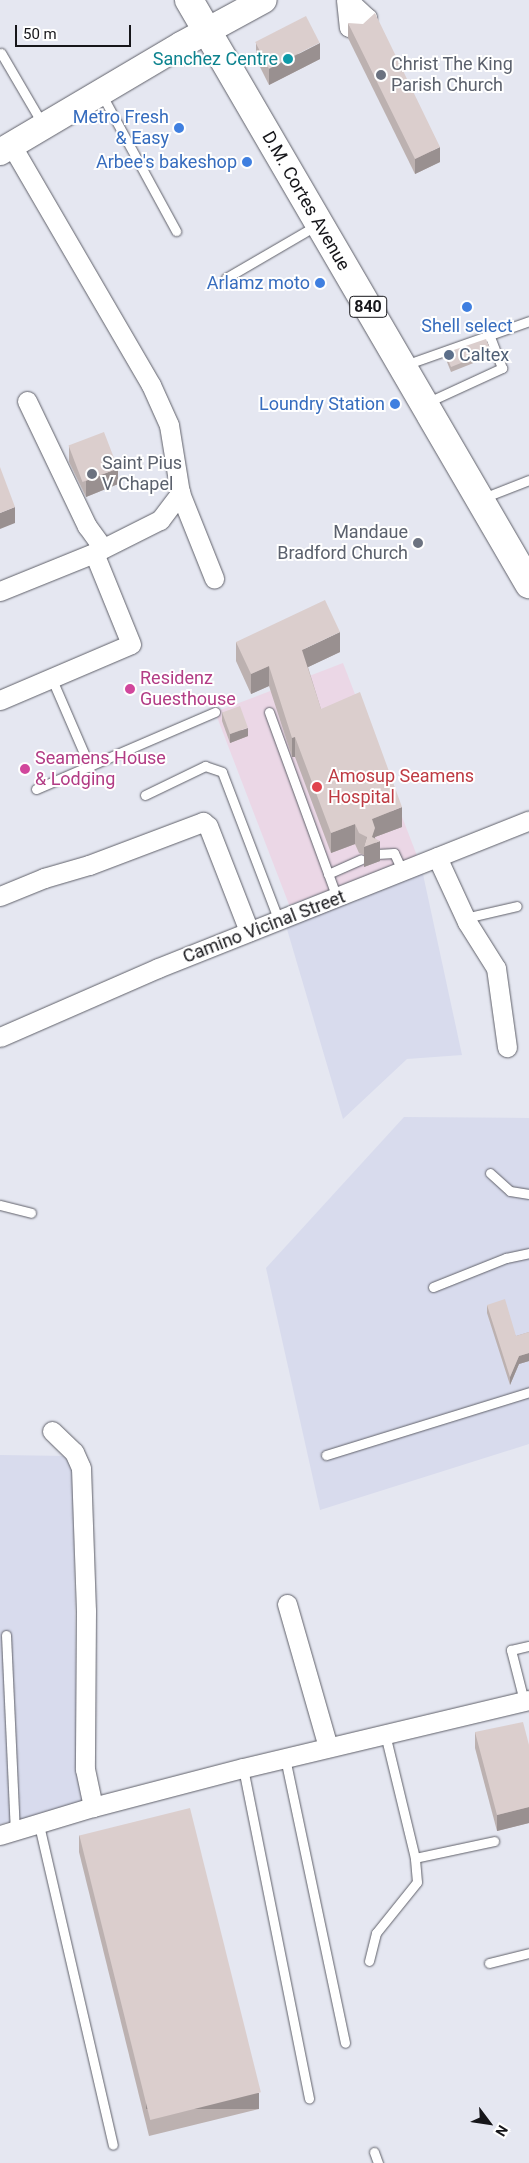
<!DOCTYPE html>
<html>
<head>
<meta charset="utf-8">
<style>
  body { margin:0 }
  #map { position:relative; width:529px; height:2163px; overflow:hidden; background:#e5e7f1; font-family:Roboto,sans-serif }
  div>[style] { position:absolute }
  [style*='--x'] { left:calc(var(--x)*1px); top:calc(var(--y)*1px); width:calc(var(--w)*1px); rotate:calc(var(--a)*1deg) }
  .built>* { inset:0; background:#d8dbed }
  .medical>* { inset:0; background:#ebd7e6; transform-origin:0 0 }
  .roads { filter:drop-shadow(0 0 1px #5f6069) drop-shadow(0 0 1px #5f6069) }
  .lane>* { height:9px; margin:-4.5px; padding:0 4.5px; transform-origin:4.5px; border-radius:4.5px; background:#fff }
  .street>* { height:19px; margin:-9.5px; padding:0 9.5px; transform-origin:9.5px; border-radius:9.5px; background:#fff }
  .secondary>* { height:26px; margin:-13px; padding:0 13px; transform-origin:13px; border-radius:13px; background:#fff }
  .highway>* { height:28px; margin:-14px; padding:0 14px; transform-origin:14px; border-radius:14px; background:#fff }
  .wall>* { inset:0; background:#bcb1b0 }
  .shaded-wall>* { inset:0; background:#999090; transform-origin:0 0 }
  .building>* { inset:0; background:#dbcecd; transform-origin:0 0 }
  .dots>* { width:14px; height:14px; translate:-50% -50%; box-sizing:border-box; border:2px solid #fff; border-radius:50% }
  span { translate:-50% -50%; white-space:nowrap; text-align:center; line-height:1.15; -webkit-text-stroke:4px #fff; paint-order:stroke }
  .shield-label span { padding:1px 4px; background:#fff; border:1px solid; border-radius:4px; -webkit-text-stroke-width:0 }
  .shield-label { font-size:16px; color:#16161a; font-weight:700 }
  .culture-label { font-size:18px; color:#0d838f }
  .right { translate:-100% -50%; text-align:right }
  .worship-label { font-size:18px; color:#5b616d }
  .left { translate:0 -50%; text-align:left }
  .shop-label { font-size:18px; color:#366cbe }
  .street-label { font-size:18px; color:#16161a }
  .service-label { font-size:18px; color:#4e5e75 }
  .hotel-label { font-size:18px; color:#b23c85 }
  .health-label { font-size:18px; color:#be3a42 }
  .north { position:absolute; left:464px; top:2098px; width:50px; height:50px; -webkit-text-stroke:4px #fff; paint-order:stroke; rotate:121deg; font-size:14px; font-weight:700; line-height:20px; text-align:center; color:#16161a }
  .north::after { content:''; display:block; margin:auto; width:18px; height:22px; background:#16161a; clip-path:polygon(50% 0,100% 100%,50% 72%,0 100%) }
  .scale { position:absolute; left:15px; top:25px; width:116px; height:22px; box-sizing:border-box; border:2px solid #16161a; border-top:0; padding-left:6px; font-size:15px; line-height:18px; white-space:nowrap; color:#16161a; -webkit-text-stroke:4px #fff; paint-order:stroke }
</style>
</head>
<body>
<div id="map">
  <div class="built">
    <i style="clip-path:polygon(421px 865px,462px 1055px,407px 1059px,343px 1119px,284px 919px)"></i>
    <i style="clip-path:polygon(404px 1117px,529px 1118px,529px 1444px,320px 1510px,266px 1268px)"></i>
    <i style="clip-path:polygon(0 1455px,69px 1456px,73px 1474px,77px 1769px,85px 1806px,0 1824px)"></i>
  </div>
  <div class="medical">
    <i style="left:343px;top:663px;width:207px;height:137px;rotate:69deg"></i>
  </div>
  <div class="roads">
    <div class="lane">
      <i style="--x:1;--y:53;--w:83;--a:59.7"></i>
      <i style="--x:102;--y:95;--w:155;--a:61.4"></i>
      <i style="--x:226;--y:278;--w:105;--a:-30.2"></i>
      <i style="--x:405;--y:365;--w:132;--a:-19.5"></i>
      <i style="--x:426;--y:403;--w:84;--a:-24.7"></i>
      <i style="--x:502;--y:368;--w:36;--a:-111"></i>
      <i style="--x:483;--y:498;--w:49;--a:-21.4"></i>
      <i style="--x:51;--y:677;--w:98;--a:66.6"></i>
      <i style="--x:269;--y:712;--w:198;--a:69.9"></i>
      <i style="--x:36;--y:789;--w:195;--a:-23.3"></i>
      <i style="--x:145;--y:795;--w:67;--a:-25.8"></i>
      <i style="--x:205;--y:766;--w:18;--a:19"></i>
      <i style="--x:222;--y:772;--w:160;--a:69.1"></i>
      <i style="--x:377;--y:854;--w:17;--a:-3"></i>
      <i style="--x:394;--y:853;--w:21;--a:65"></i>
      <i style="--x:328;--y:874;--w:36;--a:-24"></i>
      <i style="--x:465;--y:918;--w:53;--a:-13"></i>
      <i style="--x:490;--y:1173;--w:27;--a:42"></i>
      <i style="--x:510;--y:1191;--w:19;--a:9"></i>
      <i style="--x:0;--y:1205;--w:32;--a:14"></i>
      <i style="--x:433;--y:1287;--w:79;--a:-21.7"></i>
      <i style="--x:506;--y:1258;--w:24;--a:-12"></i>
      <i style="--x:326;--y:1455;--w:213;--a:-17.2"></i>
      <i style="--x:6;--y:1635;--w:195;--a:87.4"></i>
      <i style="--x:524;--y:1701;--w:53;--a:-104.3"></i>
      <i style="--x:511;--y:1650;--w:18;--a:-13"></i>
      <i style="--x:285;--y:1758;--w:291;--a:78.1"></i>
      <i style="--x:243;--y:1768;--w:337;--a:78.7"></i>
      <i style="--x:39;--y:1825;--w:328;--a:77"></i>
      <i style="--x:415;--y:1858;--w:81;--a:-12.1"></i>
      <i style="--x:369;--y:1961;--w:29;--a:-76"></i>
      <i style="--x:376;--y:1933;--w:65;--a:-51.2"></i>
      <i style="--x:417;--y:1882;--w:24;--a:-95"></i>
      <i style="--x:415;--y:1858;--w:128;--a:-103.6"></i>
      <i style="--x:489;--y:1963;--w:41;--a:-14"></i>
      <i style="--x:374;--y:2152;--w:12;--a:70"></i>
    </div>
    <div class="street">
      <i style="--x:346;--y:0;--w:27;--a:84"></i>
      <i style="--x:349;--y:27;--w:8;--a:14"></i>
      <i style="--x:357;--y:29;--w:8;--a:-30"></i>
      <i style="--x:364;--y:25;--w:8;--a:-67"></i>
      <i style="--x:367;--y:18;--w:26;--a:-137"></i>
      <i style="--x:27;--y:401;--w:139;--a:64.4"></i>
      <i style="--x:87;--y:526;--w:27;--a:54"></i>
      <i style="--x:180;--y:493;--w:92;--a:68.2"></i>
      <i style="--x:0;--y:591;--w:101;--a:-22"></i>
      <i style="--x:94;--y:553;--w:74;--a:-26.6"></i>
      <i style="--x:160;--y:520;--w:34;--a:-53"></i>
      <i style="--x:180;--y:493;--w:69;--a:-99.2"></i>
      <i style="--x:169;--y:425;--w:44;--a:-114.2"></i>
      <i style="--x:151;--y:385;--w:279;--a:-120.2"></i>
      <i style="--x:0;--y:700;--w:142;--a:-23.1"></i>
      <i style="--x:131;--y:644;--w:98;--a:-112.1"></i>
      <i style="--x:437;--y:857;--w:72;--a:65.2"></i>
      <i style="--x:467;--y:922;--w:54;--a:57.8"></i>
      <i style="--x:496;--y:968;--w:80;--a:82.1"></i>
      <i style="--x:0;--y:896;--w:48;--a:-22.2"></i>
      <i style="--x:44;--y:878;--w:47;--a:-16.1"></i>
      <i style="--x:89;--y:865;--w:122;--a:-20.7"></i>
      <i style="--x:203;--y:822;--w:6;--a:39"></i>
      <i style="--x:208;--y:826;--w:113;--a:68.7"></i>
      <i style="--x:0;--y:1037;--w:172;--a:-23.6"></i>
      <i style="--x:158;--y:968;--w:399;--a:-21.7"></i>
      <i style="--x:52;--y:1431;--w:30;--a:44"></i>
      <i style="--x:74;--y:1452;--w:17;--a:66"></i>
      <i style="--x:81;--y:1468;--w:143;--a:88"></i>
      <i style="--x:86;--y:1611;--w:158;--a:90.4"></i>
      <i style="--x:85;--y:1769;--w:39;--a:78"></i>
      <i style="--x:287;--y:1604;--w:149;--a:74"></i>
      <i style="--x:0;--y:1835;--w:97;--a:-16.8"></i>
      <i style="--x:93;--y:1807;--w:155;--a:-14.6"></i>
      <i style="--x:243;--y:1768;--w:294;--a:-13.4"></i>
    </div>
    <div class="secondary">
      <i style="--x:0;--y:152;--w:210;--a:-30.6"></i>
      <i style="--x:181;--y:45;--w:94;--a:-28.5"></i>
    </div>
    <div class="highway">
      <i style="--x:189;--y:0;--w:676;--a:59.79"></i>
    </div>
  </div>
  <div class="wall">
    <i style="clip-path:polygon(348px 23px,440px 162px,415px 174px,348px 38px)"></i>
    <i style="clip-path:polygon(256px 43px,320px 59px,269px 85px,256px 59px)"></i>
    <i style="clip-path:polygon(445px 353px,491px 356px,451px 372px,445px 357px)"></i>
    <i style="clip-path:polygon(69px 446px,118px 484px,86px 497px,69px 462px)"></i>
    <i style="clip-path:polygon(236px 642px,340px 652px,308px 667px,321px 709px,402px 827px,375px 837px,380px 861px,364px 867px,364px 855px,359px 853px,355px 844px,331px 853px,295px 757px,292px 757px,269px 686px,251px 694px,236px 661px)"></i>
    <i style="clip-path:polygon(222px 712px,248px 736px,230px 743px,222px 721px)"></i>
    <i style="clip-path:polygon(487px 1305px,516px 1336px,529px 1332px,529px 1361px,519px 1364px,510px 1385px,487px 1313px)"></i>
    <i style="clip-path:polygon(475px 1732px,529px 1745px,529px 1823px,497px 1831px,475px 1748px)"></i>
    <i style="clip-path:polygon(79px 1835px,259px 2109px,149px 2136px,79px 1852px)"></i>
  </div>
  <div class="shaded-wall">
    <i style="clip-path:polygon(320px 43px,320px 59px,269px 85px,269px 69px)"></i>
    <i style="clip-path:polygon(440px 147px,440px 162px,415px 174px,415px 159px)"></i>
    <i style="left:491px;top:351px;width:5px;height:43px;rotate:90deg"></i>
    <i style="clip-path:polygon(118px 468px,118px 484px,86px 497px,86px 481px)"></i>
    <i style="clip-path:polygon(15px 507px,15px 523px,0 529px,0 513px)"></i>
    <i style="clip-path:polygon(340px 632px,340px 652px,302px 670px,302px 650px)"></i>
    <i style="clip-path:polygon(269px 666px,269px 686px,251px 694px,251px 674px)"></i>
    <i style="clip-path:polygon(248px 728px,248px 736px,230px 743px,230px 734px)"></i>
    <i style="left:295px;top:737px;width:20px;height:3px;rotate:90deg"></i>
    <i style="clip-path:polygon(402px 807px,402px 827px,375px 837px,375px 843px,380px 841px,380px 861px,364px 867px,364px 847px,372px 819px)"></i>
    <i style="clip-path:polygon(355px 824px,355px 844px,331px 853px,331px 833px)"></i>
    <i style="clip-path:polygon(529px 1353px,529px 1361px,519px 1364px,510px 1385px,510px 1377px,519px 1356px)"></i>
    <i style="clip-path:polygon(529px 1807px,529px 1823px,497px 1831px,497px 1815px)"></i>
    <i style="left:259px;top:2093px;width:16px;height:113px;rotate:90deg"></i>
  </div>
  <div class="building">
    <i style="clip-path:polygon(375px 13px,440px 147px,415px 159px,348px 23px,363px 24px)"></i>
    <i style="left:306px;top:16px;width:30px;height:57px;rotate:63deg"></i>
    <i style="clip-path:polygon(486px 339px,491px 351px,451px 367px,445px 353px)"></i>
    <i style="left:104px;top:432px;width:39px;height:38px;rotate:69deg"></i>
    <i style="clip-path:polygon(0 467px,15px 507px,0 513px)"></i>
    <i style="clip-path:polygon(325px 600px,340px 632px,302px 650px,321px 709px,360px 692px,402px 807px,372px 819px,375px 828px,372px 837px,380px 841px,364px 847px,367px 837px,359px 833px,355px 824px,331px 833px,295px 737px,292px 738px,269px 666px,251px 674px,236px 642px)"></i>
    <i style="left:240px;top:706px;width:23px;height:19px;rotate:70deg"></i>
    <i style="clip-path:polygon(505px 1299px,516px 1336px,529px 1332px,529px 1353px,519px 1356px,510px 1377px,487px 1305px)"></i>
    <i style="clip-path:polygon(523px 1722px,529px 1745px,529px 1807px,497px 1815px,475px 1732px)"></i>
    <i style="left:190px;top:1808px;width:293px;height:114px;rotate:76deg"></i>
  </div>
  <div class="dots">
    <i style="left:288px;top:59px;background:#0f9aa8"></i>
    <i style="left:381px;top:75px;background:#6b7280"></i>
    <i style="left:179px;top:128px;background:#3f7fe0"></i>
    <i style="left:247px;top:162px;background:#3f7fe0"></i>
    <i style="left:320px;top:283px;background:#3f7fe0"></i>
    <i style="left:467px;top:307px;background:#3f7fe0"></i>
    <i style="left:449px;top:355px;background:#5c6f8a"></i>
    <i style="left:395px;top:404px;background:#3f7fe0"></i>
    <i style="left:92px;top:474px;background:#6b7280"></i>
    <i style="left:418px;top:543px;background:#6b7280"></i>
    <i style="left:130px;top:689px;background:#d1479c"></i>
    <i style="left:25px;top:769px;background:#d1479c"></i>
    <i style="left:317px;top:787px;background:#e0444e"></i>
  </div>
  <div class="shield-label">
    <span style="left:368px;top:307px">840</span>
  </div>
  <div class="culture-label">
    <span class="right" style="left:278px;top:59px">Sanchez Centre</span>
  </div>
  <div class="worship-label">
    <span class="left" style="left:391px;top:75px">Christ The King<br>Parish Church</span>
    <span class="left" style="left:102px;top:474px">Saint Pius<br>V Chapel</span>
    <span class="right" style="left:408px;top:543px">Mandaue<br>Bradford Church</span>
  </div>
  <div class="shop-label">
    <span class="right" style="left:169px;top:128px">Metro Fresh<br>&amp; Easy</span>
    <span class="right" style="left:237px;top:162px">Arbee's bakeshop</span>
    <span class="right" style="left:310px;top:283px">Arlamz moto</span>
    <span style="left:467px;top:326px">Shell select</span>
    <span class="right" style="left:385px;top:404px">Loundry Station</span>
  </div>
  <div class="street-label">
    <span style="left:306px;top:201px;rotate:60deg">D.M. Cortes Avenue</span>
    <span style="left:264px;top:927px;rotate:-21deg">Camino Vicinal Street</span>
  </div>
  <div class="service-label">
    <span class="left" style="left:459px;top:355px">Caltex</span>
  </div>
  <div class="hotel-label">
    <span class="left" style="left:140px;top:689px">Residenz<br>Guesthouse</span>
    <span class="left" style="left:35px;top:769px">Seamens House<br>&amp; Lodging</span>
  </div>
  <div class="health-label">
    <span class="left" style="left:328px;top:787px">Amosup Seamens<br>Hospital</span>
  </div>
  <div class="north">N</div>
  <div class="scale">50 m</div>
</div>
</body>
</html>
